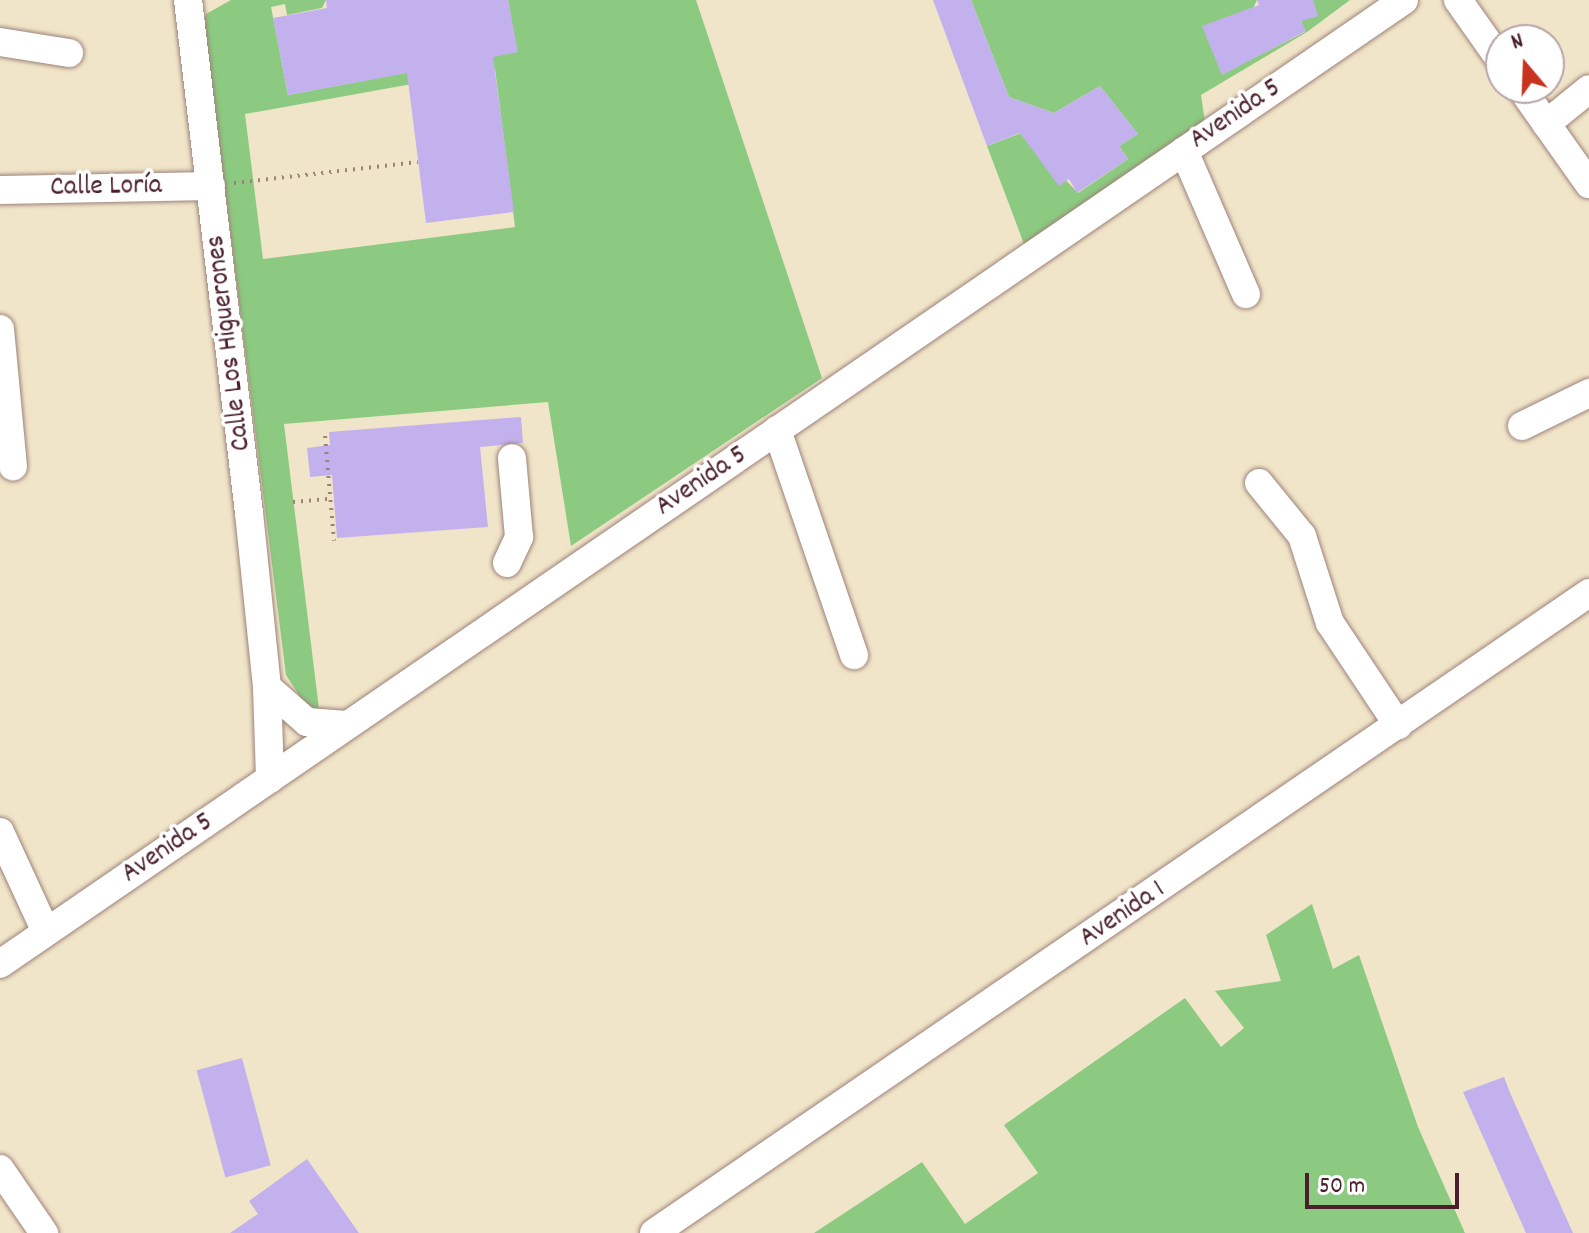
<!DOCTYPE html>
<html>
<head>
<meta charset="utf-8">
<style>
  body { margin:0 }
  #map { position:relative; width:1589px; height:1233px; overflow:hidden; background:#f1e5c9; font-family:Dekko,sans-serif }
  div>[style] { position:absolute }
  [style*='--x'] { left:calc(var(--x)*1px); top:calc(var(--y)*1px); width:calc(var(--w)*1px); rotate:calc(var(--a)*1deg) }
  .green>* { inset:0; background:#8cca81 }
  .building>* { inset:0; background:#c3b1ee; transform-origin:0 0 }
  .path>* { height:4px; margin-top:-2px; transform-origin:0; background:repeating-linear-gradient(90deg,#9e827a 0 2px,transparent 0 8px) }
  .roads { filter:drop-shadow(0 0 2px #9e827a) drop-shadow(0 0 2px #9e827a) }
  .minor>* { height:28px; margin:-14px; padding:0 14px; transform-origin:14px; border-radius:14px; background:#fff }
  span { translate:-50% -50%; white-space:nowrap; text-align:center; line-height:1.15; -webkit-text-stroke:7px #fff; paint-order:stroke }
  .street-label { font-size:28px; color:#4a1f2b }
  .north { position:absolute; left:1485px; top:24px; width:80px; height:80px; box-sizing:border-box; background:#fff; border:2px solid #b7a5aa; border-radius:50%; rotate:341deg; font-size:22px; font-weight:700; line-height:32px; text-align:center; color:#4a1f2b }
  .north::after { content:''; display:block; margin:auto; width:28px; height:36px; background:#c8321e; clip-path:polygon(50% 0,100% 100%,50% 72%,0 100%) }
  .scale { position:absolute; left:1305px; top:1173px; width:154px; height:36px; box-sizing:border-box; border:4px solid #4a1f2b; border-top:0; padding-left:10px; font-size:24px; line-height:28px; white-space:nowrap; color:#4a1f2b; -webkit-text-stroke:6px #fff; paint-order:stroke }
</style>
</head>
<body>
<div id="map">
  <div class="green">
    <i style="clip-path:polygon(evenodd,231px 0,326px 0,322px 8px,287px 15px,285px 4px,271px 7px,288px 95px,517px 52px,508px 0,696px 0,822px 378px,571px 546px,548px 402px,284px 424px,319px 709px,306px 706px,286px 675px,204px 24px,206px 14px,231px 0,495px 69px,515px 227px,263px 259px,245px 114px,495px 69px)"></i>
    <i style="clip-path:polygon(971px 0,1257px 0,1222px 74px,1305px 32px,1301px 21px,1313px 0,1350px 0,1307px 32px,1201px 95px,1205px 122px,1024px 244px,987px 146px,1021px 133px,1078px 193px,1128px 159px,1119px 146px,1138px 134px,1100px 86px,1054px 113px,1009px 97px)"></i>
    <i style="clip-path:polygon(1312px 904px,1333px 969px,1359px 955px,1418px 1127px,1465px 1233px,814px 1233px,922px 1162px,965px 1224px,1038px 1173px,1004px 1125px,1185px 998px,1221px 1047px,1244px 1028px,1215px 991px,1281px 981px,1266px 935px)"></i>
  </div>
  <div class="building">
    <i style="clip-path:polygon(326px 0,508px 0,518px 52px,493px 57px,514px 212px,426px 223px,407px 73px,288px 95px,273px 18px,327px 8px)"></i>
    <i style="clip-path:polygon(933px 0,971px 0,1009px 97px,1054px 113px,1100px 86px,1138px 134px,1119px 146px,1128px 159px,1077px 193px,1069px 179px,1059px 186px,1020px 133px,987px 146px)"></i>
    <i style="clip-path:polygon(1257px 0,1313px 0,1318px 16px,1301px 21px,1306px 31px,1222px 75px,1202px 26px,1259px 5px)"></i>
    <i style="clip-path:polygon(521px 417px,523px 443px,480px 447px,488px 527px,337px 538px,332px 475px,310px 477px,307px 448px,330px 445px,329px 432px)"></i>
    <i style="left:242px;top:1058px;width:111px;height:47px;rotate:75deg"></i>
    <i style="clip-path:polygon(1504px 1077px,1511px 1095px,1573px 1233px,1526px 1233px,1463px 1092px)"></i>
    <i style="clip-path:polygon(307px 1159px,359px 1233px,230px 1233px,258px 1214px,249px 1201px)"></i>
  </div>
  <div class="path">
    <i style="--x:234;--y:183;--w:185;--a:-6.5"></i>
    <i style="--x:325;--y:436;--w:105;--a:85.1"></i>
    <i style="--x:293;--y:502;--w:37;--a:-5"></i>
  </div>
  <div class="roads">
    <div class="minor">
      <i style="--x:188;--y:0;--w:517;--a:83.22"></i>
      <i style="--x:249;--y:513;--w:175;--a:84.1"></i>
      <i style="--x:267;--y:687;--w:92;--a:88.1"></i>
      <i style="--x:1458;--y:0;--w:75;--a:54.8"></i>
      <i style="--x:0;--y:42;--w:70;--a:9.1"></i>
      <i style="--x:1521;--y:88;--w:118;--a:54.7"></i>
      <i style="--x:1546;--y:124;--w:55;--a:-39.1"></i>
      <i style="--x:1184;--y:151;--w:156;--a:66.6"></i>
      <i style="--x:0;--y:190;--w:211;--a:-1.1"></i>
      <i style="--x:0;--y:329;--w:138;--a:84.6"></i>
      <i style="--x:1522;--y:426;--w:75;--a:-26.2"></i>
      <i style="--x:777;--y:430;--w:238;--a:71.1"></i>
      <i style="--x:1259;--y:483;--w:68;--a:50.9"></i>
      <i style="--x:1302;--y:536;--w:91;--a:72.2"></i>
      <i style="--x:1330;--y:623;--w:123;--a:56.3"></i>
      <i style="--x:507;--y:563;--w:29;--a:-65"></i>
      <i style="--x:519;--y:537;--w:79;--a:-95.1"></i>
      <i style="--x:267;--y:687;--w:53;--a:41.2"></i>
      <i style="--x:307;--y:722;--w:40;--a:4.3"></i>
      <i style="--x:0;--y:832;--w:110;--a:65.3"></i>
      <i style="--x:0;--y:964;--w:1703;--a:-34.47"></i>
      <i style="--x:0;--y:1169;--w:78;--a:55.5"></i>
      <i style="--x:654;--y:1233;--w:1133;--a:-34.39"></i>
    </div>
  </div>
  <div class="street-label">
    <span style="left:1236px;top:115px;rotate:-34deg">Avenida 5</span>
    <span style="left:106px;top:188px;rotate:-1deg">Calle Loría</span>
    <span style="left:230px;top:343px;rotate:-97deg">Calle Los Higuerones</span>
    <span style="left:702px;top:482px;rotate:-34deg">Avenida 5</span>
    <span style="left:168px;top:849px;rotate:-34deg">Avenida 5</span>
    <span style="left:1123px;top:915px;rotate:-34deg">Avenida 1</span>
  </div>
  <div class="north">N</div>
  <div class="scale">50 m</div>
</div>
</body>
</html>
